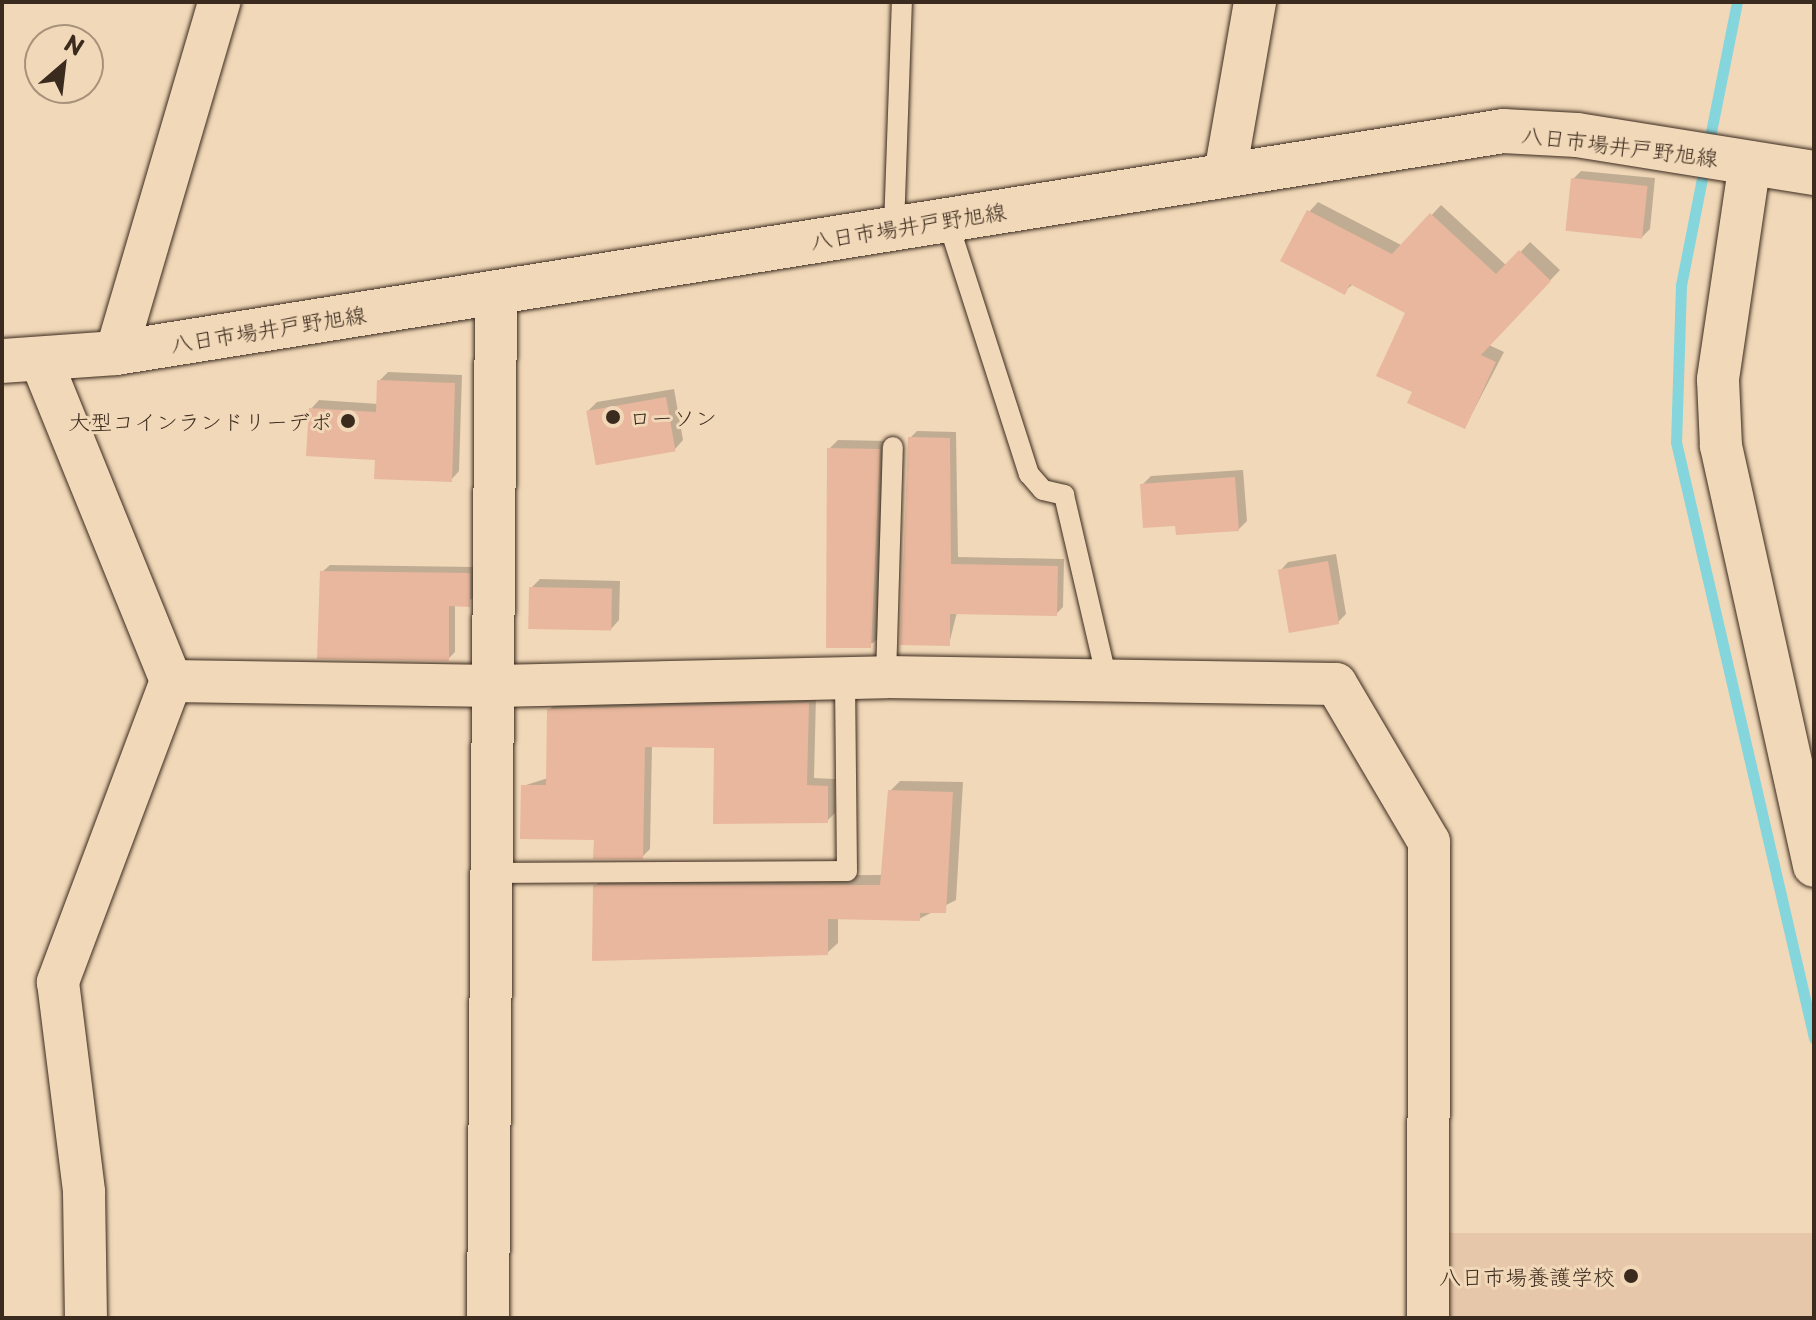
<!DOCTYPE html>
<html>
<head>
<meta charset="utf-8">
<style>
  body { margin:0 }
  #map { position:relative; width:1816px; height:1320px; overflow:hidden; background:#f1d8b8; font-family:"Playpen Sans","Klee One",sans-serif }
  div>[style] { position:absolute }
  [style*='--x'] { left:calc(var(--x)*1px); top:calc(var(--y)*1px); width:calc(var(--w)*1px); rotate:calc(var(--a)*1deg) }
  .built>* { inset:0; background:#e7c7aa; transform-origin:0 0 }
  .shadow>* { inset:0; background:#0003 }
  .stream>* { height:11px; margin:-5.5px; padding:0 5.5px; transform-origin:5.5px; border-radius:5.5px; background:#84d5dc }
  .building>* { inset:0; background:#e8b79d; transform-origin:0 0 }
  .roads { filter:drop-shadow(0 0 2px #3b2a1e) drop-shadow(0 0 2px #3b2a1e) }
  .service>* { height:20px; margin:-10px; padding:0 10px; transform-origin:10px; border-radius:10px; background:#f1d8b8 }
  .minor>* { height:42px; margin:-21px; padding:0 21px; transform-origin:21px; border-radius:21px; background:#f1d8b8 }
  .secondary>* { height:44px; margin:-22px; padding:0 22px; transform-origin:22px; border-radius:22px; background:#f1d8b8 }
  .dots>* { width:22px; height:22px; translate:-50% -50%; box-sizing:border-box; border:4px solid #f1d8b8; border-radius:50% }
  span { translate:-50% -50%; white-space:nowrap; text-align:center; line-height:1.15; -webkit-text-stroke:6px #f1d8b8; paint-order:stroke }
  .street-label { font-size:22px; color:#3b2a1e }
  .poi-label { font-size:22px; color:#3b2a1e }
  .left { translate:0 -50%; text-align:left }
  .right { translate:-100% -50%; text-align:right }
  .frame { position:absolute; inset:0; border:4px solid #3b2a1e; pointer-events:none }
  .north { position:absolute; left:24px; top:24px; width:80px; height:80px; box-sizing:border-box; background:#f1d8b8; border:2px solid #a8927a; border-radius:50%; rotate:28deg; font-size:22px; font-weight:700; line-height:32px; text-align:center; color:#3b2a1e }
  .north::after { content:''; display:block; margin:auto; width:28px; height:36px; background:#3b2a1e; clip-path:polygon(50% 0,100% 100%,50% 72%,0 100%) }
</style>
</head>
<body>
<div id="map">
  <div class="built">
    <i style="left:1448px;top:1233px;width:366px;height:85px"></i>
  </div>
  <div class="shadow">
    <i style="clip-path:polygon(1581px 171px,1655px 178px,1650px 229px,1642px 237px,1573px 179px)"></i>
    <i style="clip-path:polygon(1318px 202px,1403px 246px,1441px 205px,1507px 266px,1530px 242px,1560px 270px,1489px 345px,1504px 352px,1465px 427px,1414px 391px,1408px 312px,1353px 284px,1344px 292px,1309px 212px)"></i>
    <i style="clip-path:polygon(388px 372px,462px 375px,459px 471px,451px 480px,377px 459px,311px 409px,319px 400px,379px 404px,379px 381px)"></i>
    <i style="clip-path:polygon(674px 389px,683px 440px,675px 449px,588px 411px,597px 402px)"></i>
    <i style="clip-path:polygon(917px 431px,956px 432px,958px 557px,1064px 559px,1063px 607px,1056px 614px,957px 612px,949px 644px,910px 438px)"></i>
    <i style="clip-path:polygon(838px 440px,888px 441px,882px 634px,873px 643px,828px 646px,829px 449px)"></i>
    <i style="clip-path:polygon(1243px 470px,1247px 521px,1238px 530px,1177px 524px,1142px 485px,1151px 476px)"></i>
    <i style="clip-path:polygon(1336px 554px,1346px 614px,1338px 622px,1280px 571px,1288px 562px)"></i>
    <i style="clip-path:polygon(330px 565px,476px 567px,476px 598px,455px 604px,455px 652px,448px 659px,322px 572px)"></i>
    <i style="clip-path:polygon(540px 579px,620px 581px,619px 620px,611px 629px,531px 588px)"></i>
    <i style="clip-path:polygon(816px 696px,814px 778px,835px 779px,835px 813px,827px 821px,716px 746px,652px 745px,650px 849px,642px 857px,596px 838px,523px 786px,548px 778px,549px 710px,557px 702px)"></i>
    <i style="clip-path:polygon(900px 781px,963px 782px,956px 900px,919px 919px,838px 917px,838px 943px,827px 953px,595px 886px,605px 876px,883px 875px,890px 791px)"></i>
  </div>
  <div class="stream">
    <i style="--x:1708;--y:147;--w:148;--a:-78.7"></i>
    <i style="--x:1705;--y:163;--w:124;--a:101.1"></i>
    <i style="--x:1681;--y:285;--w:157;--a:91.8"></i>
    <i style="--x:1676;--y:442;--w:612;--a:76.96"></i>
  </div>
  <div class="building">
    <i style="left:1571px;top:178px;width:77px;height:53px;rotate:6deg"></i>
    <i style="clip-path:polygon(1307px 210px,1392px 254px,1430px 213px,1496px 274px,1519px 250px,1551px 281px,1481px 355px,1496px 362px,1465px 429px,1407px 403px,1412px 392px,1376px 376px,1405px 313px,1350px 284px,1345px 295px,1280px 261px)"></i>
    <i style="clip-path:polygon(377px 380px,455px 383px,452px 482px,374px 479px,375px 460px,306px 456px,309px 408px,376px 412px)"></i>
    <i style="left:666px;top:397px;width:55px;height:81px;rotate:80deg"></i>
    <i style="clip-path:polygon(908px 437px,950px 438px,951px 564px,1058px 566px,1057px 616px,950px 614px,950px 646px,900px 645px)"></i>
    <i style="clip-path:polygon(827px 448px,880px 449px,871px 648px,826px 648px)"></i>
    <i style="clip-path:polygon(1235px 477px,1239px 531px,1176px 535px,1175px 526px,1143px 528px,1140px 484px)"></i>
    <i style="left:1328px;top:561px;width:64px;height:51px;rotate:80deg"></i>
    <i style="clip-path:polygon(320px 571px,470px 573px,470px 607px,449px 606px,449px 661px,317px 659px)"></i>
    <i style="left:529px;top:587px;width:83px;height:42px;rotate:1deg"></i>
    <i style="clip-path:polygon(809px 703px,807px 785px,828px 786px,828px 823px,713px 824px,714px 748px,645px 747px,643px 859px,593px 859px,594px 840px,520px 839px,521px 785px,546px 785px,547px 709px)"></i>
    <i style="clip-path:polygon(888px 790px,953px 792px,946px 913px,920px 913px,920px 921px,828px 919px,828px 955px,592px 961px,593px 885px,880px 885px)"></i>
  </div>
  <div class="roads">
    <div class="service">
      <i style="--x:947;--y:219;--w:268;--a:72.2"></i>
      <i style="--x:1029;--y:474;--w:21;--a:49"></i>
      <i style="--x:1043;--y:490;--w:22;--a:13"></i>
      <i style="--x:1064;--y:495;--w:190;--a:76.9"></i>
      <i style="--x:894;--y:228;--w:226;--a:-88"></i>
      <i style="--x:886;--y:677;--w:230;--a:-88.3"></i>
      <i style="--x:496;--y:873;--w:351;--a:-0.3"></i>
      <i style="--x:847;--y:871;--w:194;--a:-90.6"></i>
    </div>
    <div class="minor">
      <i style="--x:1750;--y:162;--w:220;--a:98.4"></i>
      <i style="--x:1718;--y:380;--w:66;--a:87.4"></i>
      <i style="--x:1721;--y:446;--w:430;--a:77.5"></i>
      <i style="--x:1225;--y:174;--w:175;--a:-80.1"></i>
      <i style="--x:116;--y:353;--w:366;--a:-73.6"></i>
      <i style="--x:40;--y:358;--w:349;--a:67.9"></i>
      <i style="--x:171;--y:681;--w:322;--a:110.6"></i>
      <i style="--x:58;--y:982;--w:212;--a:82.9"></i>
      <i style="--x:84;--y:1192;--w:126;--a:89.1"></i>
      <i style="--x:171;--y:681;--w:326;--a:0.9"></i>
      <i style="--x:497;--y:686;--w:389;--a:-1.3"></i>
      <i style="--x:886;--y:677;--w:450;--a:0.9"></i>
      <i style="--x:1336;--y:684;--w:183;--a:59.5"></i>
      <i style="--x:1429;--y:842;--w:476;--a:90.1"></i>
      <i style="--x:488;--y:1318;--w:1026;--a:-89.55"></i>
    </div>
    <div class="secondary">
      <i style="--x:2;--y:361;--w:114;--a:-4"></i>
      <i style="--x:116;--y:353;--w:1405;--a:-9.09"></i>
      <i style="--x:1503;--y:131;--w:74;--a:3.1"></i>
      <i style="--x:1577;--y:135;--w:240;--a:9.1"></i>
    </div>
  </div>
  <div class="dots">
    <i style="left:613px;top:417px;background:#3b2a1e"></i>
    <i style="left:348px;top:421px;background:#3b2a1e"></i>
    <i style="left:1631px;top:1276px;background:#3b2a1e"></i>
  </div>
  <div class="street-label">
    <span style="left:1620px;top:145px;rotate:7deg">八日市場井戸野旭線</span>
    <span style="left:908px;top:225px;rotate:-9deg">八日市場井戸野旭線</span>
    <span style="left:268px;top:328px;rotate:-9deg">八日市場井戸野旭線</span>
  </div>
  <div class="poi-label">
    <span class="left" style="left:629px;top:417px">ローソン</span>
    <span class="right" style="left:332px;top:421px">大型コインランドリーデポ</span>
    <span class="right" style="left:1615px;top:1276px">八日市場養護学校</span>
  </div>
  <div class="frame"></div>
  <div class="north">N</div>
</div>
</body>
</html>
